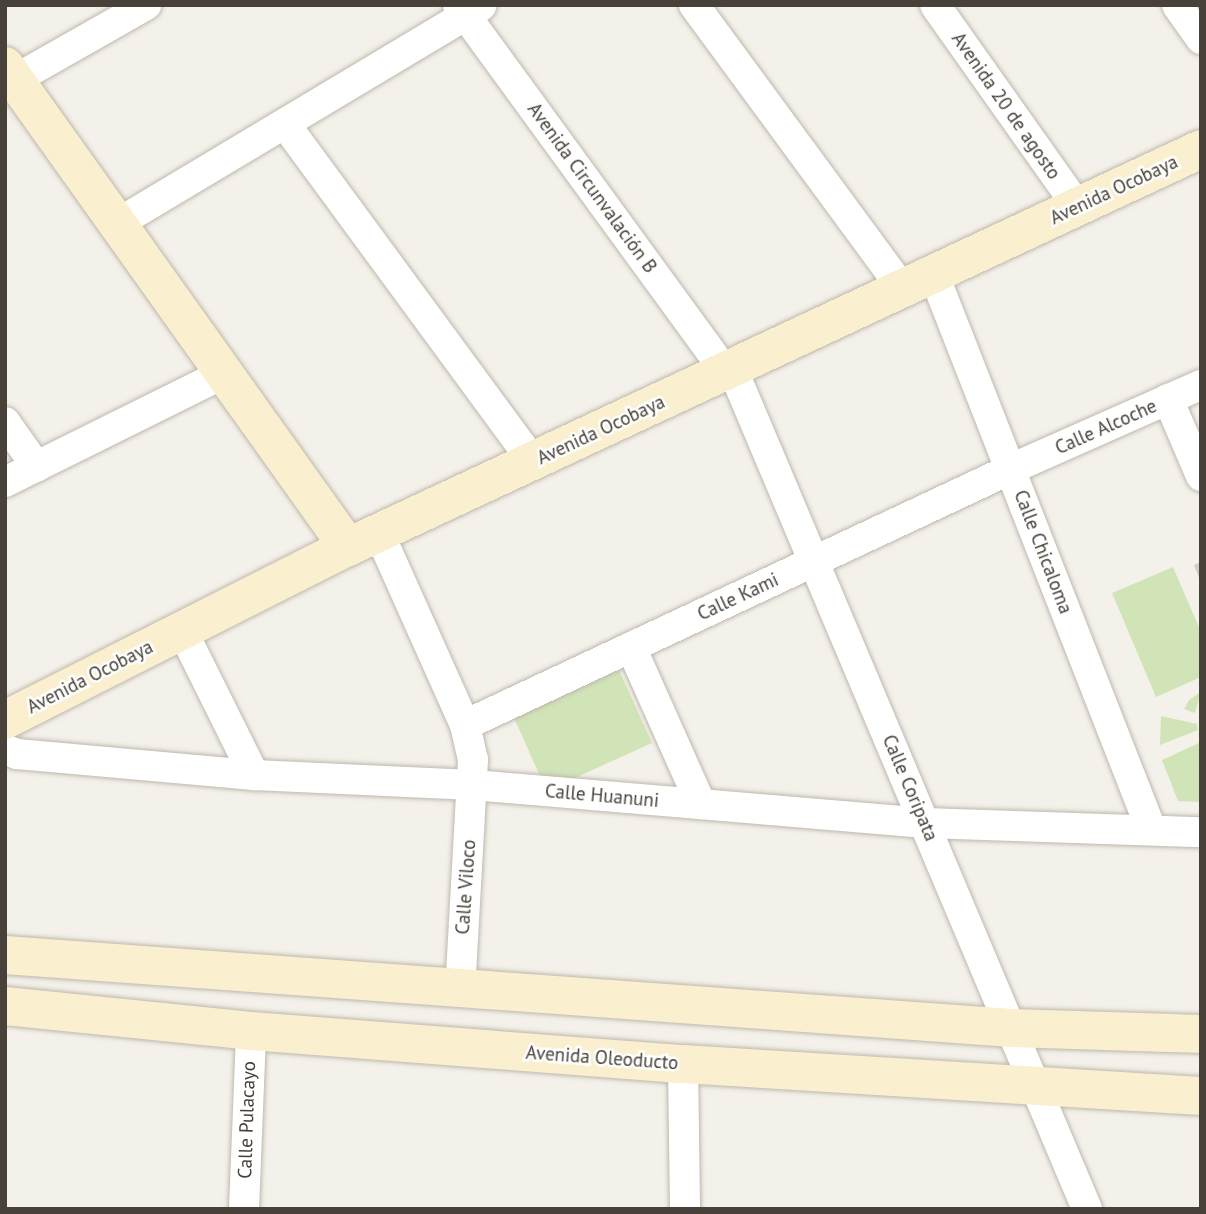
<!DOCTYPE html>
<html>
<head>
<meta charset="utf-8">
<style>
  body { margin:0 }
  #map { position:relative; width:1206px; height:1214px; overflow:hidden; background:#f4f1ea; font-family:"PT Sans",sans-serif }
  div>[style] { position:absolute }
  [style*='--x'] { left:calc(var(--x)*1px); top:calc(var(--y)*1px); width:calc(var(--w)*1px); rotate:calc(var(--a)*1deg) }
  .green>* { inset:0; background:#d1e4b7 }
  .building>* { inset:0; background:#d4ccc0 }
  .roads { filter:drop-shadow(0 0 2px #beb8ad) drop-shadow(0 0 2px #beb8ad) }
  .street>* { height:30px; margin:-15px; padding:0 15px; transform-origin:15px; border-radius:15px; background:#fff }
  .secondary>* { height:38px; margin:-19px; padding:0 19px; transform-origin:19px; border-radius:19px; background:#faefce }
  span { translate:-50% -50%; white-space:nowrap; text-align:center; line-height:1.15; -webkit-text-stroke:5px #fff; paint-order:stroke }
  .street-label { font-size:19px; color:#474139 }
  .frame { position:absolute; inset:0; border:7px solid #474139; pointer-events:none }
</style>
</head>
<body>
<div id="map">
  <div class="green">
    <i style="clip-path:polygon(1173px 567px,1201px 632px,1201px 677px,1156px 697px,1112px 593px)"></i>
    <i style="clip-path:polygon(619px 670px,652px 743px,568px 781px,540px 776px,514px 718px)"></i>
    <i style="clip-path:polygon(1201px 692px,1195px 713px,1184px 709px,1189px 700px)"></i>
    <i style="clip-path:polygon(1161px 716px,1197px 724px,1198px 730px,1160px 745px)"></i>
    <i style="clip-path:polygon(1201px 742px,1201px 802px,1178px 801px,1162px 760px)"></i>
  </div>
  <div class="building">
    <i style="clip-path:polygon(1201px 562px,1201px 583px,1194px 565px)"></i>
  </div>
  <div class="roads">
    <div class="street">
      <i style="--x:458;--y:5;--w:453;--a:53.9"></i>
      <i style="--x:694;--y:5;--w:353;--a:53.7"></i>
      <i style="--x:935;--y:5;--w:247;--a:54.7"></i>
      <i style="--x:1177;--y:5;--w:42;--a:54.8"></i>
      <i style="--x:16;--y:79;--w:150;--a:-29.6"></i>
      <i style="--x:285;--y:124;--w:418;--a:53.7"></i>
      <i style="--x:115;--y:225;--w:427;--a:-30.9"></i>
      <i style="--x:934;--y:275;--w:595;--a:68.61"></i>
      <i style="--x:732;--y:368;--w:913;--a:67.11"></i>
      <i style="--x:1168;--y:399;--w:84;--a:66.8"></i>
      <i style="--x:5;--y:422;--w:55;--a:54.6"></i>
      <i style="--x:5;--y:482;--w:243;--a:-26.4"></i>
      <i style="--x:379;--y:533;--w:210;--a:65.9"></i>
      <i style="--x:465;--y:725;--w:36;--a:77"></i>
      <i style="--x:473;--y:760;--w:229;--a:93.2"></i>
      <i style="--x:182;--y:630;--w:162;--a:63.6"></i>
      <i style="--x:631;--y:647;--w:172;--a:66"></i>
      <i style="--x:465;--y:725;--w:603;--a:-25.12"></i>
      <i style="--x:1011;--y:469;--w:208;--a:-23.9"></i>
      <i style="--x:5;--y:749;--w:13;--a:23"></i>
      <i style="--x:17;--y:754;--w:238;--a:5.1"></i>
      <i style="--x:254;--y:775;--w:219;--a:2.6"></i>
      <i style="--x:473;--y:785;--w:454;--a:4.8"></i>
      <i style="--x:925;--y:823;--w:276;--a:1.9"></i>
      <i style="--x:683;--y:1064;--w:145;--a:89.2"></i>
      <i style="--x:244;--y:1209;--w:178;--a:-87.7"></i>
    </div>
    <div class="secondary">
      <i style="--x:5;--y:66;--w:591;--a:54.51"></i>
      <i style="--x:5;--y:720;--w:384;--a:-26.8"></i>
      <i style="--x:348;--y:547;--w:941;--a:-25.01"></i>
      <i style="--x:5;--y:955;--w:1009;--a:4.15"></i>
      <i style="--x:1011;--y:1028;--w:190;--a:1.8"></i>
      <i style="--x:5;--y:1006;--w:247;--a:5.8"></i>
      <i style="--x:251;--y:1031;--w:433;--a:4.4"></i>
      <i style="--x:683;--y:1064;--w:519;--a:3.54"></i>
    </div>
  </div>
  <div class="street-label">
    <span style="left:1006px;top:106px;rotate:55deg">Avenida 20 de agosto</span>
    <span style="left:592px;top:188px;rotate:54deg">Avenida Circunvalación B</span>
    <span style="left:1114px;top:190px;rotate:-25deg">Avenida Ocobaya</span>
    <span style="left:1106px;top:427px;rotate:-24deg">Calle Alcoche</span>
    <span style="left:601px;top:430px;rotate:-25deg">Avenida Ocobaya</span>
    <span style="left:1043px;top:552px;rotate:69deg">Calle Chicaloma</span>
    <span style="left:738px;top:597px;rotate:-25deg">Calle Kami</span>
    <span style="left:90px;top:677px;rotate:-27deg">Avenida Ocobaya</span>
    <span style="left:910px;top:788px;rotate:67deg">Calle Coripata</span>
    <span style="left:602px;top:796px;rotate:5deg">Calle Huanuni</span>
    <span style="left:466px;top:887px;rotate:-86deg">Calle Viloco</span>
    <span style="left:602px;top:1058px;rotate:4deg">Avenida Oleoducto</span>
    <span style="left:247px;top:1120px;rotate:-88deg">Calle Pulacayo</span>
  </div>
  <div class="frame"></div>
</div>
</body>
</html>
